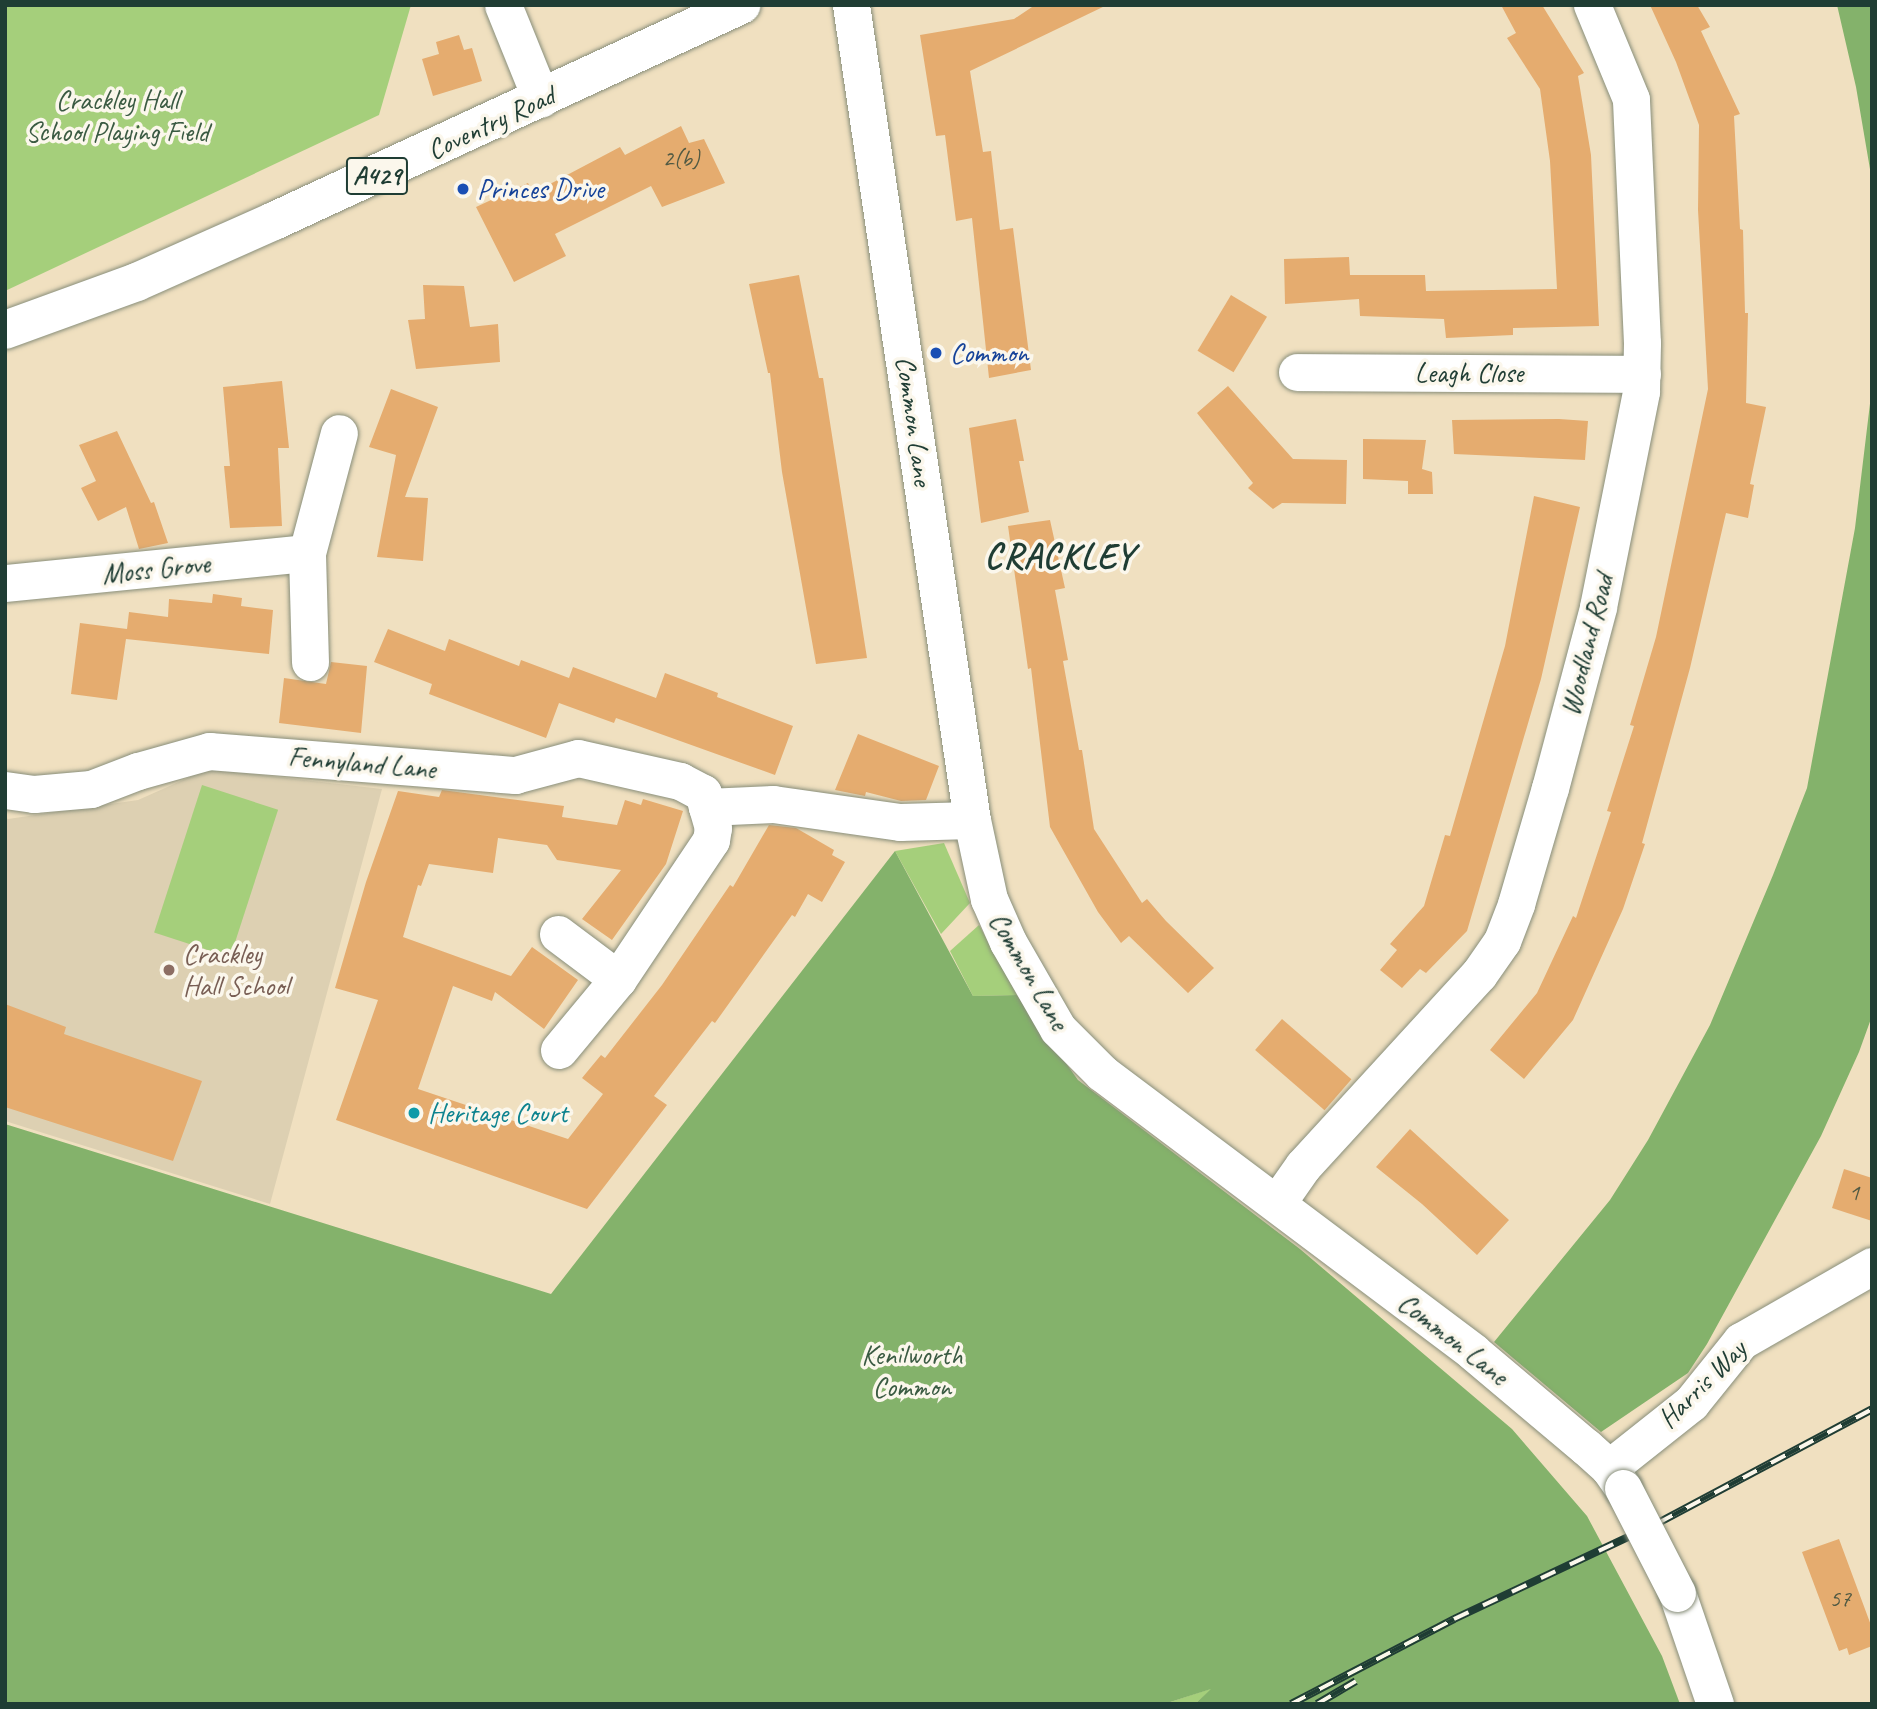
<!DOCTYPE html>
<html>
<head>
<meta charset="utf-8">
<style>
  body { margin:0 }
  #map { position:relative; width:1877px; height:1709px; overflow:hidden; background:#f0e0c0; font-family:Caveat,sans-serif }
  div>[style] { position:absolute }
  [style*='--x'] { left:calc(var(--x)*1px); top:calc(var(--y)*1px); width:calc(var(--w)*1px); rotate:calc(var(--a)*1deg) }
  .built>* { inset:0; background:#ddd0b2 }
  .green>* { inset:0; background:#a5cf7b; transform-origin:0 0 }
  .forest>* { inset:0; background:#84b26b }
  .building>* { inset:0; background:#e5ac6f; transform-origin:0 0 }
  .roads { filter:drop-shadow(0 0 2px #888e7a) drop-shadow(0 0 2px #888e7a) }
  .minor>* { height:37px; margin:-18.5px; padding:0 18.5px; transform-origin:18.5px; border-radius:18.5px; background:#fff }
  .major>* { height:38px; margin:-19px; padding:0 19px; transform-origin:19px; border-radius:19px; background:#fff }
  .rail>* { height:8px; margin-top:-4px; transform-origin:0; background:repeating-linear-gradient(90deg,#fbf7ec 0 16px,#1f3d34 0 32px); box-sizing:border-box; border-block:2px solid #1f3d34 }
  .bridges { filter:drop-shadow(0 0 2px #888e7a) drop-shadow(0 0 2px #888e7a) }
  .minor-bridge>* { height:37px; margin:-18.5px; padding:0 18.5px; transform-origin:18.5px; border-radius:18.5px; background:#fff }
  .dots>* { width:19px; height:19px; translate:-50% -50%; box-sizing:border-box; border:4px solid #fbf7ec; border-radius:50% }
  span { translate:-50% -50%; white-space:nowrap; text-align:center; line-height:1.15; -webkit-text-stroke:7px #fbf7ec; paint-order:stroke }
  .number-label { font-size:24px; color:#505943 }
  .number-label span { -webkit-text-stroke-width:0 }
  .shield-label span { padding:2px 5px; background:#fbf7ec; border:2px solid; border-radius:5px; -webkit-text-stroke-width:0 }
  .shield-label { font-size:26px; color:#1f3d34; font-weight:700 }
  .park-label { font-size:28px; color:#3a5a42 }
  .street-label { font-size:28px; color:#1f3d34 }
  .transit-label { font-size:28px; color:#164399 }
  .left { translate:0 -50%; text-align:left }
  .education-label { font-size:28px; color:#785e54 }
  .culture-label { font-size:28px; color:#0d838f }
  .district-label { font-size:35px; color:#1f3d34; font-weight:700; letter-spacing:2px }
  .frame { position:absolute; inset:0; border:7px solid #1f3d34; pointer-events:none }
</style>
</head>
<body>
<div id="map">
  <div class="built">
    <i style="clip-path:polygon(208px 769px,382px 789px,270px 1204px,5px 1121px,5px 817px,8px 819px,138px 800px)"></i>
  </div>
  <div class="green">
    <i style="clip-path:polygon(5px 5px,411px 5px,379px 115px,5px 291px)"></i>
    <i style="left:202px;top:785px;width:80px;height:155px;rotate:18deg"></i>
    <i style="clip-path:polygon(944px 843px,970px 903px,941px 934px,895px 851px)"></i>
    <i style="clip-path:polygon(979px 925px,1017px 995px,973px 996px,950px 951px)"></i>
    <i style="clip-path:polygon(1213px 1688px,1195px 1704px,1164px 1704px)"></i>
  </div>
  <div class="forest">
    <i style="clip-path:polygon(1837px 5px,1872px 5px,1872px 181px,1856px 87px)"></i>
    <i style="clip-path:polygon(1872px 387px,1872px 1016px,1859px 1052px,1821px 1136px,1707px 1344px,1688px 1373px,1601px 1432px,1494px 1342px,1610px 1200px,1648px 1140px,1710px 1025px,1773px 875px,1807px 788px,1855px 528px)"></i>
    <i style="clip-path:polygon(895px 851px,973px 996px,1017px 995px,1078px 1080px,1300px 1249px,1512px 1429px,1587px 1516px,1662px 1656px,1680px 1704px,1195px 1704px,1211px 1689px,1164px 1704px,5px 1704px,5px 1124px,551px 1294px)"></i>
  </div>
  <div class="building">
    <i style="clip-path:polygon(1035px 5px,1107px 5px,970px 71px,983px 152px,991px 151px,1000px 230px,1013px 228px,1031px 370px,989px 378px,972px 218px,956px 221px,945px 135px,936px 136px,920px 35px,1014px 19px)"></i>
    <i style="clip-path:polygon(1501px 5px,1542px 5px,1584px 73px,1578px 76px,1591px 155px,1599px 326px,1513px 328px,1513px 335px,1446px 338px,1444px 319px,1360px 316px,1359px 299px,1285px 304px,1284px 259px,1349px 257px,1350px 275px,1425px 275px,1426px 291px,1557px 289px,1550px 161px,1540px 89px,1507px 38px,1516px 33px)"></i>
    <i style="clip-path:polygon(1650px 5px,1697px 5px,1710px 27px,1701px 31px,1740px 114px,1734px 116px,1740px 229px,1743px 230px,1745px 313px,1748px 313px,1746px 403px,1766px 407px,1750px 484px,1754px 485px,1748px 518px,1726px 513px,1690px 668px,1642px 843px,1645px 844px,1623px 909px,1573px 1020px,1524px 1079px,1490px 1050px,1537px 993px,1573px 916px,1576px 918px,1611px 812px,1607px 811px,1634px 726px,1630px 725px,1656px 637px,1708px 389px,1698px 210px,1699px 125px,1676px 62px)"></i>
    <i style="clip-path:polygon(459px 35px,464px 50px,472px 48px,482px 81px,433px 96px,422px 59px,439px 54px,436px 42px)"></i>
    <i style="clip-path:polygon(681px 126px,689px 143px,704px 139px,725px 183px,662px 207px,651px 186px,555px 234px,566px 256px,514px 282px,476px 207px,528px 183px,533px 193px,620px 147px,625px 155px)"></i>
    <i style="clip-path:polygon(799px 275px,819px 378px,823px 378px,867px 658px,816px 664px,782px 472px,770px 373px,768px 373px,749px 284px)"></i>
    <i style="clip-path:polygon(423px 285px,464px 286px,470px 327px,498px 324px,500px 362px,416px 369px,408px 320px,425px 319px)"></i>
    <i style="left:1231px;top:295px;width:42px;height:65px;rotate:31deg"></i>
    <i style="clip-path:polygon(282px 381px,289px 448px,278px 448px,282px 526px,230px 528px,224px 466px,230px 466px,223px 387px)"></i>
    <i style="clip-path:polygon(1228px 386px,1293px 459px,1347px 460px,1346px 504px,1282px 503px,1273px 509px,1248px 488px,1253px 483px,1197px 413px)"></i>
    <i style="clip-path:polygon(391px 389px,438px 407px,405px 497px,428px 498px,423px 561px,377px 557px,396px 455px,369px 447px)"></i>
    <i style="clip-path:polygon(1016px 419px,1024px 461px,1019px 461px,1029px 512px,981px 523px,969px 428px)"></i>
    <i style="clip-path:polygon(1559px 419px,1588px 421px,1585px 460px,1454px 454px,1452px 420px)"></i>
    <i style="clip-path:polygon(117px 431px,151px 503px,154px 502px,168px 543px,139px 549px,126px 507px,98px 521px,81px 488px,96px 481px,79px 445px)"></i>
    <i style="clip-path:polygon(1363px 439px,1426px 440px,1422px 469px,1432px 472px,1433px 494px,1408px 494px,1408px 481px,1363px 479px)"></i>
    <i style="clip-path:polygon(1534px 496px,1580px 507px,1541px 679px,1467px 931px,1426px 973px,1420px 969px,1402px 988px,1380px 970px,1397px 950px,1390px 944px,1424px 906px,1445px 835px,1450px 836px,1505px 646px)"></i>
    <i style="clip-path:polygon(1050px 520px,1065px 588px,1055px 590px,1068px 660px,1063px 661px,1079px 750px,1082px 750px,1094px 829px,1142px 903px,1147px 899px,1166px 921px,1214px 968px,1188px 993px,1129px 936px,1121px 943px,1098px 912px,1050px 827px,1031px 668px,1028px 669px,1008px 526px)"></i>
    <i style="clip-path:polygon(213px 594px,242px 598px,241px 606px,273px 610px,269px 654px,126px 639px,117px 700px,71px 694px,80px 623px,127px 629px,129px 612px,168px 617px,169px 599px,212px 603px)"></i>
    <i style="clip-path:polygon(388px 629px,445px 651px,449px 639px,519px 666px,521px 660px,569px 678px,573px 667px,656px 698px,665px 673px,718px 693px,717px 697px,793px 726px,775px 775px,616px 718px,614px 723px,559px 703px,546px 738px,429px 694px,432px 684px,374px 662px)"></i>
    <i style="clip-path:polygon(331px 662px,367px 666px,361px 733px,279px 723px,284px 678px,326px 684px)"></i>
    <i style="clip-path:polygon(858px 734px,939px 766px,926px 800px,901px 801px,866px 792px,865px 796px,835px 790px)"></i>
    <i style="clip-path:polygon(442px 790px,564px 806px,562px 817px,617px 825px,625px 800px,641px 805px,643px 799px,683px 811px,666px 864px,612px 940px,582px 919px,621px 870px,557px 860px,547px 845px,498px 838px,493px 873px,429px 864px,421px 886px,418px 885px,403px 937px,511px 976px,532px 947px,578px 980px,544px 1029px,495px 992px,492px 1001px,453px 986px,418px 1089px,568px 1139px,603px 1094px,582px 1078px,601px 1055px,605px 1058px,662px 985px,730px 885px,733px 887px,769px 825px,796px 828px,834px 850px,832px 855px,845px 862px,822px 902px,808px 894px,795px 917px,792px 915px,715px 1023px,712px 1021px,654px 1096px,667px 1105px,587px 1209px,336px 1120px,378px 1000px,335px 988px,366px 882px,398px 791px,439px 797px)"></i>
    <i style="clip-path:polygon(5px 1004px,66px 1027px,64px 1034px,202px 1081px,173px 1161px,5px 1107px)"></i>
    <i style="left:1282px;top:1019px;width:92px;height:41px;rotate:41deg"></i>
    <i style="clip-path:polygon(1410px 1129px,1509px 1220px,1477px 1255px,1422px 1204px,1376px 1167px)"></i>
    <i style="clip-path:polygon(1844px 1169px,1872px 1178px,1872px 1221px,1832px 1208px)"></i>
    <i style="clip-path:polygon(1839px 1539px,1872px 1628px,1872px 1646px,1849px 1655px,1847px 1648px,1839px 1651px,1802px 1552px)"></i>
  </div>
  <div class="roads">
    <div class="minor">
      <i style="--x:503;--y:5;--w:101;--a:68"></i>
      <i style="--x:851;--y:5;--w:824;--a:81.56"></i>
      <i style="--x:972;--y:820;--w:81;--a:77.9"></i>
      <i style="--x:989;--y:899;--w:47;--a:66.2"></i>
      <i style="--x:1008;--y:942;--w:100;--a:60.1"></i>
      <i style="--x:1058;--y:1029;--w:62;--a:45"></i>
      <i style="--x:1102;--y:1073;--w:464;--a:36.9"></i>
      <i style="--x:1473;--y:1352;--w:148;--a:40.1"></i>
      <i style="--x:1586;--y:1447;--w:31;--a:42"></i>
      <i style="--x:1609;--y:1468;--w:24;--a:55"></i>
      <i style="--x:1297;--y:372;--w:345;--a:0.3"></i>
      <i style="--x:5;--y:583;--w:303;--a:-5.7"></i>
      <i style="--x:310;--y:662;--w:109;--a:-91.6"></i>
      <i style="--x:307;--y:553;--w:124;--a:-75.1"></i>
      <i style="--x:5;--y:790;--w:29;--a:8"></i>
      <i style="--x:34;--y:794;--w:57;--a:-5"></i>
      <i style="--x:91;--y:789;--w:50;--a:-21"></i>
      <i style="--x:138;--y:771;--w:74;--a:-15.7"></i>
      <i style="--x:209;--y:751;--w:307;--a:4.5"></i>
      <i style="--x:515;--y:775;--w:65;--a:-15.1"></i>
      <i style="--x:578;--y:758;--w:105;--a:12.7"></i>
      <i style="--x:680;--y:781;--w:26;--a:28"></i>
      <i style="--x:703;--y:793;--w:15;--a:74"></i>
      <i style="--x:707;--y:807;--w:66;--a:-2.6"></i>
      <i style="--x:773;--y:804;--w:128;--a:8.1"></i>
      <i style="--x:900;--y:822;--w:72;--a:-1.6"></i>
      <i style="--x:558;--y:934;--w:75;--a:36.9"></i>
      <i style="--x:559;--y:1050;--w:92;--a:-50.3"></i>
      <i style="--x:618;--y:979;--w:167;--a:-56.2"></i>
      <i style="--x:711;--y:840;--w:12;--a:-81"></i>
      <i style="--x:713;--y:828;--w:22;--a:-106"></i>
      <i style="--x:1277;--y:1203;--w:45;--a:-54.9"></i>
      <i style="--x:1303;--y:1166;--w:260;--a:-47.5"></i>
      <i style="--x:1479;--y:974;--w:40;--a:-55.1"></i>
      <i style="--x:1502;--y:941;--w:40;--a:-69"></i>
      <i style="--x:1516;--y:904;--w:121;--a:-73.7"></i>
      <i style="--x:1550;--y:788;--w:187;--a:-75.1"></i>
      <i style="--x:1598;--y:607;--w:220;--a:-78.7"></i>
      <i style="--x:1641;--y:391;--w:48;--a:-88.8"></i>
      <i style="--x:1642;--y:343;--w:244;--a:-92.6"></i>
      <i style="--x:1631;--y:99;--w:102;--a:-112.5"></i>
      <i style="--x:1609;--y:1468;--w:105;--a:-38.4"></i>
      <i style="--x:1691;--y:1403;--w:80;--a:-51.1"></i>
      <i style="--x:1741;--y:1341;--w:151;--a:-29.8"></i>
      <i style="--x:1677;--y:1593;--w:117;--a:71.1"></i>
    </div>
    <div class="major">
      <i style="--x:5;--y:330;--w:140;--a:-20"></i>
      <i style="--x:137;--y:282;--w:150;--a:-24"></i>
      <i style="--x:274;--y:221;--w:515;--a:-24.82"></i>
    </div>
  </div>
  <div class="rail">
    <i style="--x:1291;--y:1704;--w:184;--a:-27.5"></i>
    <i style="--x:1454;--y:1619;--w:225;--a:-25.2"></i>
    <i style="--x:1658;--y:1523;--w:242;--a:-28"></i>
    <i style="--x:1317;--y:1704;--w:45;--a:-30.5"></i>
  </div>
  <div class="bridges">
    <div class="minor-bridge">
      <i style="--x:1623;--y:1488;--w:118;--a:62.8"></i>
    </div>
  </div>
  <div class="dots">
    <i style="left:463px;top:189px;background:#1a4fb4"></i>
    <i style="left:936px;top:353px;background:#1a4fb4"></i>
    <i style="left:169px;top:970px;background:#8d6e63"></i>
    <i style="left:414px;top:1113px;background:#0f9aa8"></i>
  </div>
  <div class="number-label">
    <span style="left:681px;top:159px">2(b)</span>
    <span style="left:1854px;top:1193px">1</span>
    <span style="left:1840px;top:1599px">57</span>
  </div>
  <div class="shield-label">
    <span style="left:377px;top:176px">A429</span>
  </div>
  <div class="park-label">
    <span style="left:117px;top:116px">Crackley Hall<br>School Playing Field</span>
    <span style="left:912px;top:1371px">Kenilworth<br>Common</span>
  </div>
  <div class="street-label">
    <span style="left:491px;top:123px;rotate:-25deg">Coventry Road</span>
    <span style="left:1469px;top:373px">Leagh Close</span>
    <span style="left:914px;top:421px;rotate:82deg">Common Lane</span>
    <span style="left:156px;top:569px;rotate:-6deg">Moss Grove</span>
    <span style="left:1587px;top:645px;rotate:-76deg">Woodland Road</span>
    <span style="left:362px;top:763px;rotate:5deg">Fennyland Lane</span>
    <span style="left:1029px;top:971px;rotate:60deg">Common Lane</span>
    <span style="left:1453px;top:1339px;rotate:38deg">Common Lane</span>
    <span style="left:1702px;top:1384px;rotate:-45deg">Harris Way</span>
  </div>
  <div class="transit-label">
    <span class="left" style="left:477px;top:189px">Princes Drive</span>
    <span class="left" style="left:950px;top:353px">Common</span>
  </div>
  <div class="education-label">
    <span class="left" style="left:183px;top:970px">Crackley<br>Hall School</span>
  </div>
  <div class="culture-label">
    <span class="left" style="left:428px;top:1113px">Heritage Court</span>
  </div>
  <div class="district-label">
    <span style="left:1060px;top:557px">CRACKLEY</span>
  </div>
  <div class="frame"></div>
</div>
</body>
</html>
